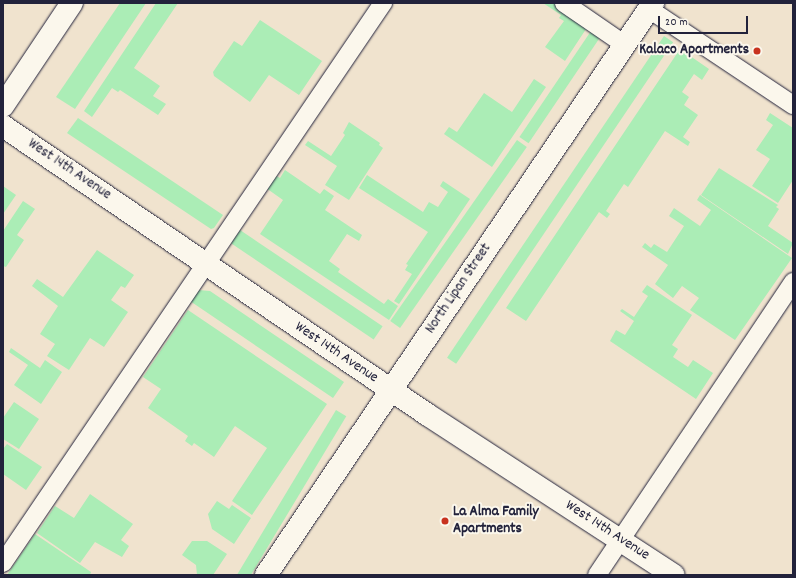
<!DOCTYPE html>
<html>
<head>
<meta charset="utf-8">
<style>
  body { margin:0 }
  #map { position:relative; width:796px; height:578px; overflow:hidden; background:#f0e3ce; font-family:Dekko,sans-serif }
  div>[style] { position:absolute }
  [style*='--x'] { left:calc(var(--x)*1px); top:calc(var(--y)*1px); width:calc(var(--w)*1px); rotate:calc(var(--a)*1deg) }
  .green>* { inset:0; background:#abedb6; transform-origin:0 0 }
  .roads { filter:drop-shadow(0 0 1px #22223b) drop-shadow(0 0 1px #22223b) }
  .lane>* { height:18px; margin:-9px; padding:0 9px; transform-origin:9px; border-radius:9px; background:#fbf7ec }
  .street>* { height:22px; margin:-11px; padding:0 11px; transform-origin:11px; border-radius:11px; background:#fbf7ec }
  .secondary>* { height:22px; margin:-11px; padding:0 11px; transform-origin:11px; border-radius:11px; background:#fbf7ec }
  .dots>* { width:11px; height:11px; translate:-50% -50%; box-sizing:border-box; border:2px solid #fbf7ec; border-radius:50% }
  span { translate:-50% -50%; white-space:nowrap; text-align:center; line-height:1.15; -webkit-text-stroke:4px #fbf7ec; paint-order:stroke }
  .poi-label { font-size:15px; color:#22223b; font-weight:700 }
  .right { translate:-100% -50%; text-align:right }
  .left { translate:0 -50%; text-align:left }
  .street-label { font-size:15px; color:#22223b }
  .frame { position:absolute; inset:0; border:4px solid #22223b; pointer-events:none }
  .scale { position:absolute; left:658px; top:16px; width:90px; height:18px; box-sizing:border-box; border:2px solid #22223b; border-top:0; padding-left:5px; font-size:12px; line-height:14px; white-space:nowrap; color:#22223b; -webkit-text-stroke:3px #fbf7ec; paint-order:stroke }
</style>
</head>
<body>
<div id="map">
  <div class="green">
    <i style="clip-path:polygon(120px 3px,146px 3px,75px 109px,56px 97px)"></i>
    <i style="clip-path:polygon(156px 3px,178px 3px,134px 68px,160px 86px,153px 96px,166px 104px,158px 115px,120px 90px,118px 92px,112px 88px,92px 117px,84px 111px)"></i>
    <i style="clip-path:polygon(543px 3px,554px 3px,588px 26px,565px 61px,545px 47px,564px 21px,559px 18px,561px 15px)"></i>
    <i style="clip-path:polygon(260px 20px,322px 61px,299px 95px,269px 75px,250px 102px,214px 76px,213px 72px,234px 41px,242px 46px)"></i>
    <i style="left:591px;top:31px;width:11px;height:128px;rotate:34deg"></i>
    <i style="left:664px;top:36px;width:11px;height:388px;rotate:34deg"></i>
    <i style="clip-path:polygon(680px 49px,709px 69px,702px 80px,694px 74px,682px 92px,689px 97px,684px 105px,698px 115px,683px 137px,690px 142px,688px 146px,665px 131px,628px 187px,624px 184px,606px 211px,610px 214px,607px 218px,599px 212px,526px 321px,506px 308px)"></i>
    <i style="clip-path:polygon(534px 79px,546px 87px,492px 167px,444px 134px,449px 127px,457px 132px,484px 93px,512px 112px)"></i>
    <i style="clip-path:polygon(770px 113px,793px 128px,793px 180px,778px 203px,752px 186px,770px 159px,756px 150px,773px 125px,766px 120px)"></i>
    <i style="clip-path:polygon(78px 118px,223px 215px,214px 228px,211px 229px,67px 133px)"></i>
    <i style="clip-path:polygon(349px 122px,380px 143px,379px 145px,383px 148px,349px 200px,325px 185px,337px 166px,305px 145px,308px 141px,331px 156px,345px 135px,343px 133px)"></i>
    <i style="left:517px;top:140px;width:12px;height:221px;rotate:35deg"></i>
    <i style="clip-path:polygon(719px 168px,778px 205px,776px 207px,779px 209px,768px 226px,793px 243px,788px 254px,701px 195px)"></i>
    <i style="clip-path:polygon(285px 170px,320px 194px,324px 189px,334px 196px,325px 210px,362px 235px,359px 241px,347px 234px,329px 261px,340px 269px,338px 272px,384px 304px,388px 299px,398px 306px,389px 320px,260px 234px,283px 200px,266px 188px,275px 175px,280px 178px)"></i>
    <i style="clip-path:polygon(367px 175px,423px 212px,429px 202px,438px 207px,448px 192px,440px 186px,443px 181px,470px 199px,399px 304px,394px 301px,412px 274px,405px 270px,408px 265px,406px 264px,428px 232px,359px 188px)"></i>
    <i style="clip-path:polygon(3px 186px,16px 195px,3px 214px)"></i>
    <i style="clip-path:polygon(700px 195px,792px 258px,735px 340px,690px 310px,699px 298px,682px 286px,673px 298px,655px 284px,668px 265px,642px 247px,645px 243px,651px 248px,654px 244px,667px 252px,684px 226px,669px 216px,674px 208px,700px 226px,711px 210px,697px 200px)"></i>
    <i style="clip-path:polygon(23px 201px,35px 209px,17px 235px,24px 240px,6px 267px,3px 266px,3px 231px)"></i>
    <i style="left:240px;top:230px;width:172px;height:16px;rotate:34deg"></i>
    <i style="clip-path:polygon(97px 250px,134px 275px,125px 288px,121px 286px,111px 300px,128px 312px,104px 347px,90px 338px,69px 370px,47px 356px,55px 344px,40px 334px,58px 306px,32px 286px,37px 279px,63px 297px)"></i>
    <i style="clip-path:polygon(647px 285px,692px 315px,672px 345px,678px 349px,673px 357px,688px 367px,693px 360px,713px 373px,696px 399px,610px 341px,616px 330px,625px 335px,634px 321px,620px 311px,622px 309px,634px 317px,648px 296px,642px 292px)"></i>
    <i style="clip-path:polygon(198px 290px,210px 291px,344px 382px,333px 398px,190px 301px)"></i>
    <i style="clip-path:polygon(188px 310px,327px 404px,252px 515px,232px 501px,267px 448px,235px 426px,214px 457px,194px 443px,192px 446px,185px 441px,188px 436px,148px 408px,161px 389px,143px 377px)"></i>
    <i style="clip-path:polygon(11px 348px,40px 368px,45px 360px,62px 372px,41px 404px,14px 385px,28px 365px,9px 352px)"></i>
    <i style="clip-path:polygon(14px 402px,39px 419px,19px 449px,3px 439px,3px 418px)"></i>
    <i style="left:336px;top:410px;width:12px;height:200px;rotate:31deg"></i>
    <i style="clip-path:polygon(7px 444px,42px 467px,26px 490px,3px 474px,3px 449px)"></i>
    <i style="clip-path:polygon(90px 494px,133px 524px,121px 540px,129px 546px,122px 557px,95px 542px,80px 563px,37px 533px,55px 506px,74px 518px)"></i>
    <i style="clip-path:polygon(217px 501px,229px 509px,232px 505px,251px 518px,234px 544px,212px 529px,208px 514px)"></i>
    <i style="clip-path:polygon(35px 534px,91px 572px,90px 575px,7px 575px)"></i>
    <i style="clip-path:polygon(192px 541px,207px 541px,227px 554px,213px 575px,197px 575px,196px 565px,182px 555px)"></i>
  </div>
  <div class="roads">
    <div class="lane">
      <i style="--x:564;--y:3;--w:74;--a:34.5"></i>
      <i style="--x:649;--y:9;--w:173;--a:33.7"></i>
      <i style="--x:3;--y:563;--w:677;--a:-55.84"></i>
      <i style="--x:597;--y:575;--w:353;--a:-56.2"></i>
    </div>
    <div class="street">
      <i style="--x:266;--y:575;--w:691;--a:-55.92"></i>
    </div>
    <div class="secondary">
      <i style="--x:3;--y:106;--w:124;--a:-56.2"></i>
      <i style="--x:3;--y:126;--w:514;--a:34.22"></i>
      <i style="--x:428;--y:415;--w:293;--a:33.1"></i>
    </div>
  </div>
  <div class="dots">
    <i style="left:757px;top:51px;background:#c8321e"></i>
    <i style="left:445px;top:521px;background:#c8321e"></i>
  </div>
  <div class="poi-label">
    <span class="right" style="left:749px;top:51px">Kalaco Apartments</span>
    <span class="left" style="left:453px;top:521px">La Alma Family<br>Apartments</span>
  </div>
  <div class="street-label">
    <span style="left:69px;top:170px;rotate:34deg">West 14th Avenue</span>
    <span style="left:459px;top:289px;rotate:-56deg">North Lipan Street</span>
    <span style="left:336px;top:353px;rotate:34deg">West 14th Avenue</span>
    <span style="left:607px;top:531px;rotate:33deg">West 14th Avenue</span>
  </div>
  <div class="frame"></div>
  <div class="scale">20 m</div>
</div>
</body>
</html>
